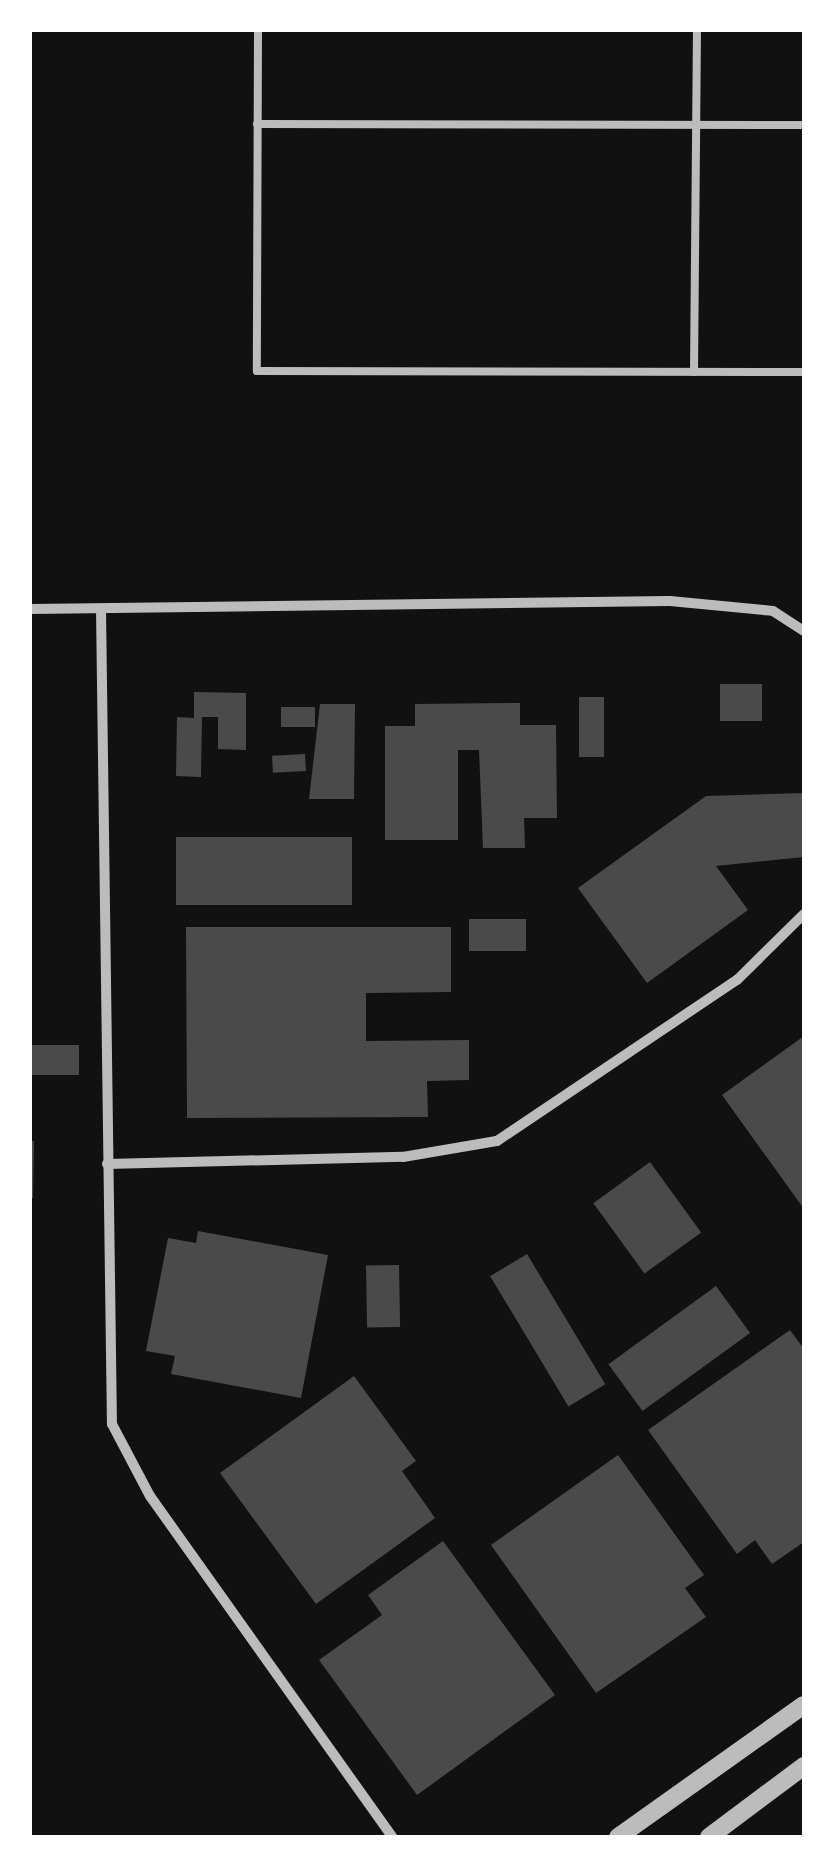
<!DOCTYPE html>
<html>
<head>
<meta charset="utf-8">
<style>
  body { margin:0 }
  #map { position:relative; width:834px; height:1867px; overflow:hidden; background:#111; font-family:Karla,sans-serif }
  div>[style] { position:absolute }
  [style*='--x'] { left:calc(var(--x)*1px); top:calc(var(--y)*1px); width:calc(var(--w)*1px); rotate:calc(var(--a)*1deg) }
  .building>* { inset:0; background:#4a4a4a; transform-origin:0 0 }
  .service>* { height:8px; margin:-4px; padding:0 4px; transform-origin:4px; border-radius:4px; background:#bcbcbc }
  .minor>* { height:10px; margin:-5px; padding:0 5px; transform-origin:5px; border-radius:5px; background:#bcbcbc }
  .tertiary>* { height:18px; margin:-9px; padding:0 9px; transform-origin:9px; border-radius:9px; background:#bcbcbc }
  span { translate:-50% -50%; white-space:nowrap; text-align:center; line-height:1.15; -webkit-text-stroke:8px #fff; paint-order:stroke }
  .frame { position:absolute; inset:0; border:32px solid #fff; pointer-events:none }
</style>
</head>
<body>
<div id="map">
  <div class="building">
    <i style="left:720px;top:684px;width:42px;height:37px"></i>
    <i style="clip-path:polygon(194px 692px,246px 693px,246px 750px,218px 749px,218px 717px,202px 717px,201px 777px,176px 776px,177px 717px,194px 718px)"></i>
    <i style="left:579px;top:697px;width:25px;height:60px"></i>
    <i style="clip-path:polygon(520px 703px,520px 725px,556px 725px,557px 818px,524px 818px,525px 848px,483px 848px,479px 750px,458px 750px,458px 840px,385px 840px,385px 726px,415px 726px,415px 704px)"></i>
    <i style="clip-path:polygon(320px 704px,355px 704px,354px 799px,309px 799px)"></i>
    <i style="left:281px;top:707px;width:34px;height:20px"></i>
    <i style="left:305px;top:754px;width:17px;height:33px;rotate:87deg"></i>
    <i style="clip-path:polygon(804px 793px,804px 857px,716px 866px,748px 910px,647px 983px,578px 888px,706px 796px)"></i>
    <i style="left:352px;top:837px;width:68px;height:176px;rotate:90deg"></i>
    <i style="left:469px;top:919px;width:57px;height:32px"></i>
    <i style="clip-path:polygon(186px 927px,451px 927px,451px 992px,366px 993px,366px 1041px,469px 1040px,469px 1080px,427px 1081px,428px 1117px,187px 1118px)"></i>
    <i style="clip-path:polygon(804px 1036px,804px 1209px,722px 1095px)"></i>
    <i style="left:30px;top:1045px;width:49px;height:30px"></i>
    <i style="clip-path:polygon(30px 1141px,34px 1141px,33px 1198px,30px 1198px)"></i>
    <i style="left:650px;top:1162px;width:87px;height:70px;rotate:54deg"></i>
    <i style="clip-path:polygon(198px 1231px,328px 1255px,301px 1398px,171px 1374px,175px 1356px,146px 1351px,168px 1238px,196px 1243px)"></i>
    <i style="left:527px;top:1254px;width:152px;height:43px;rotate:59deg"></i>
    <i style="left:399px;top:1265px;width:62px;height:33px;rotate:89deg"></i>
    <i style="left:716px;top:1286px;width:58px;height:133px;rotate:54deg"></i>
    <i style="clip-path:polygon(790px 1330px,804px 1349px,804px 1542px,772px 1564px,755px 1540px,737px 1554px,648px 1430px)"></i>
    <i style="clip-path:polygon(354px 1376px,416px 1461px,402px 1471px,435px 1518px,316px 1604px,220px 1473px)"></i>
    <i style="clip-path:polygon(618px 1455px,704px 1575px,685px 1588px,706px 1617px,596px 1693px,491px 1545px)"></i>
    <i style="clip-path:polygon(443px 1541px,555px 1695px,417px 1795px,319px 1660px,382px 1615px,368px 1595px)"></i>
  </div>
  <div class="service">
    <i style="--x:258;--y:30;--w:341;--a:90.2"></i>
    <i style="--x:257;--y:371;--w:547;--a:0.1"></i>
    <i style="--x:257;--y:124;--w:547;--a:0.1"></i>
    <i style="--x:694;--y:372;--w:342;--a:-89.5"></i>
  </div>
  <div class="minor">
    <i style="--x:30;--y:609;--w:640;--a:-0.72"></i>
    <i style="--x:670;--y:601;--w:103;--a:5.5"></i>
    <i style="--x:773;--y:611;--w:37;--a:33"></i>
    <i style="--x:101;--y:609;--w:815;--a:89.23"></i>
    <i style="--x:112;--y:1424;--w:81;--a:62.2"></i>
    <i style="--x:150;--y:1496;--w:418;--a:54.6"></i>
    <i style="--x:107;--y:1164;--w:296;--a:-1.4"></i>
    <i style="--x:403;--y:1157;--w:95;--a:-9.7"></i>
    <i style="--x:497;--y:1141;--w:289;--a:-33.9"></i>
    <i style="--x:737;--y:980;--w:94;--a:-44.6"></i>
  </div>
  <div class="tertiary">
    <i style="--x:618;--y:1837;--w:228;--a:-35.4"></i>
    <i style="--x:709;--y:1837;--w:119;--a:-36.8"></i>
  </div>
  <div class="frame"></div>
</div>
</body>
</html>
